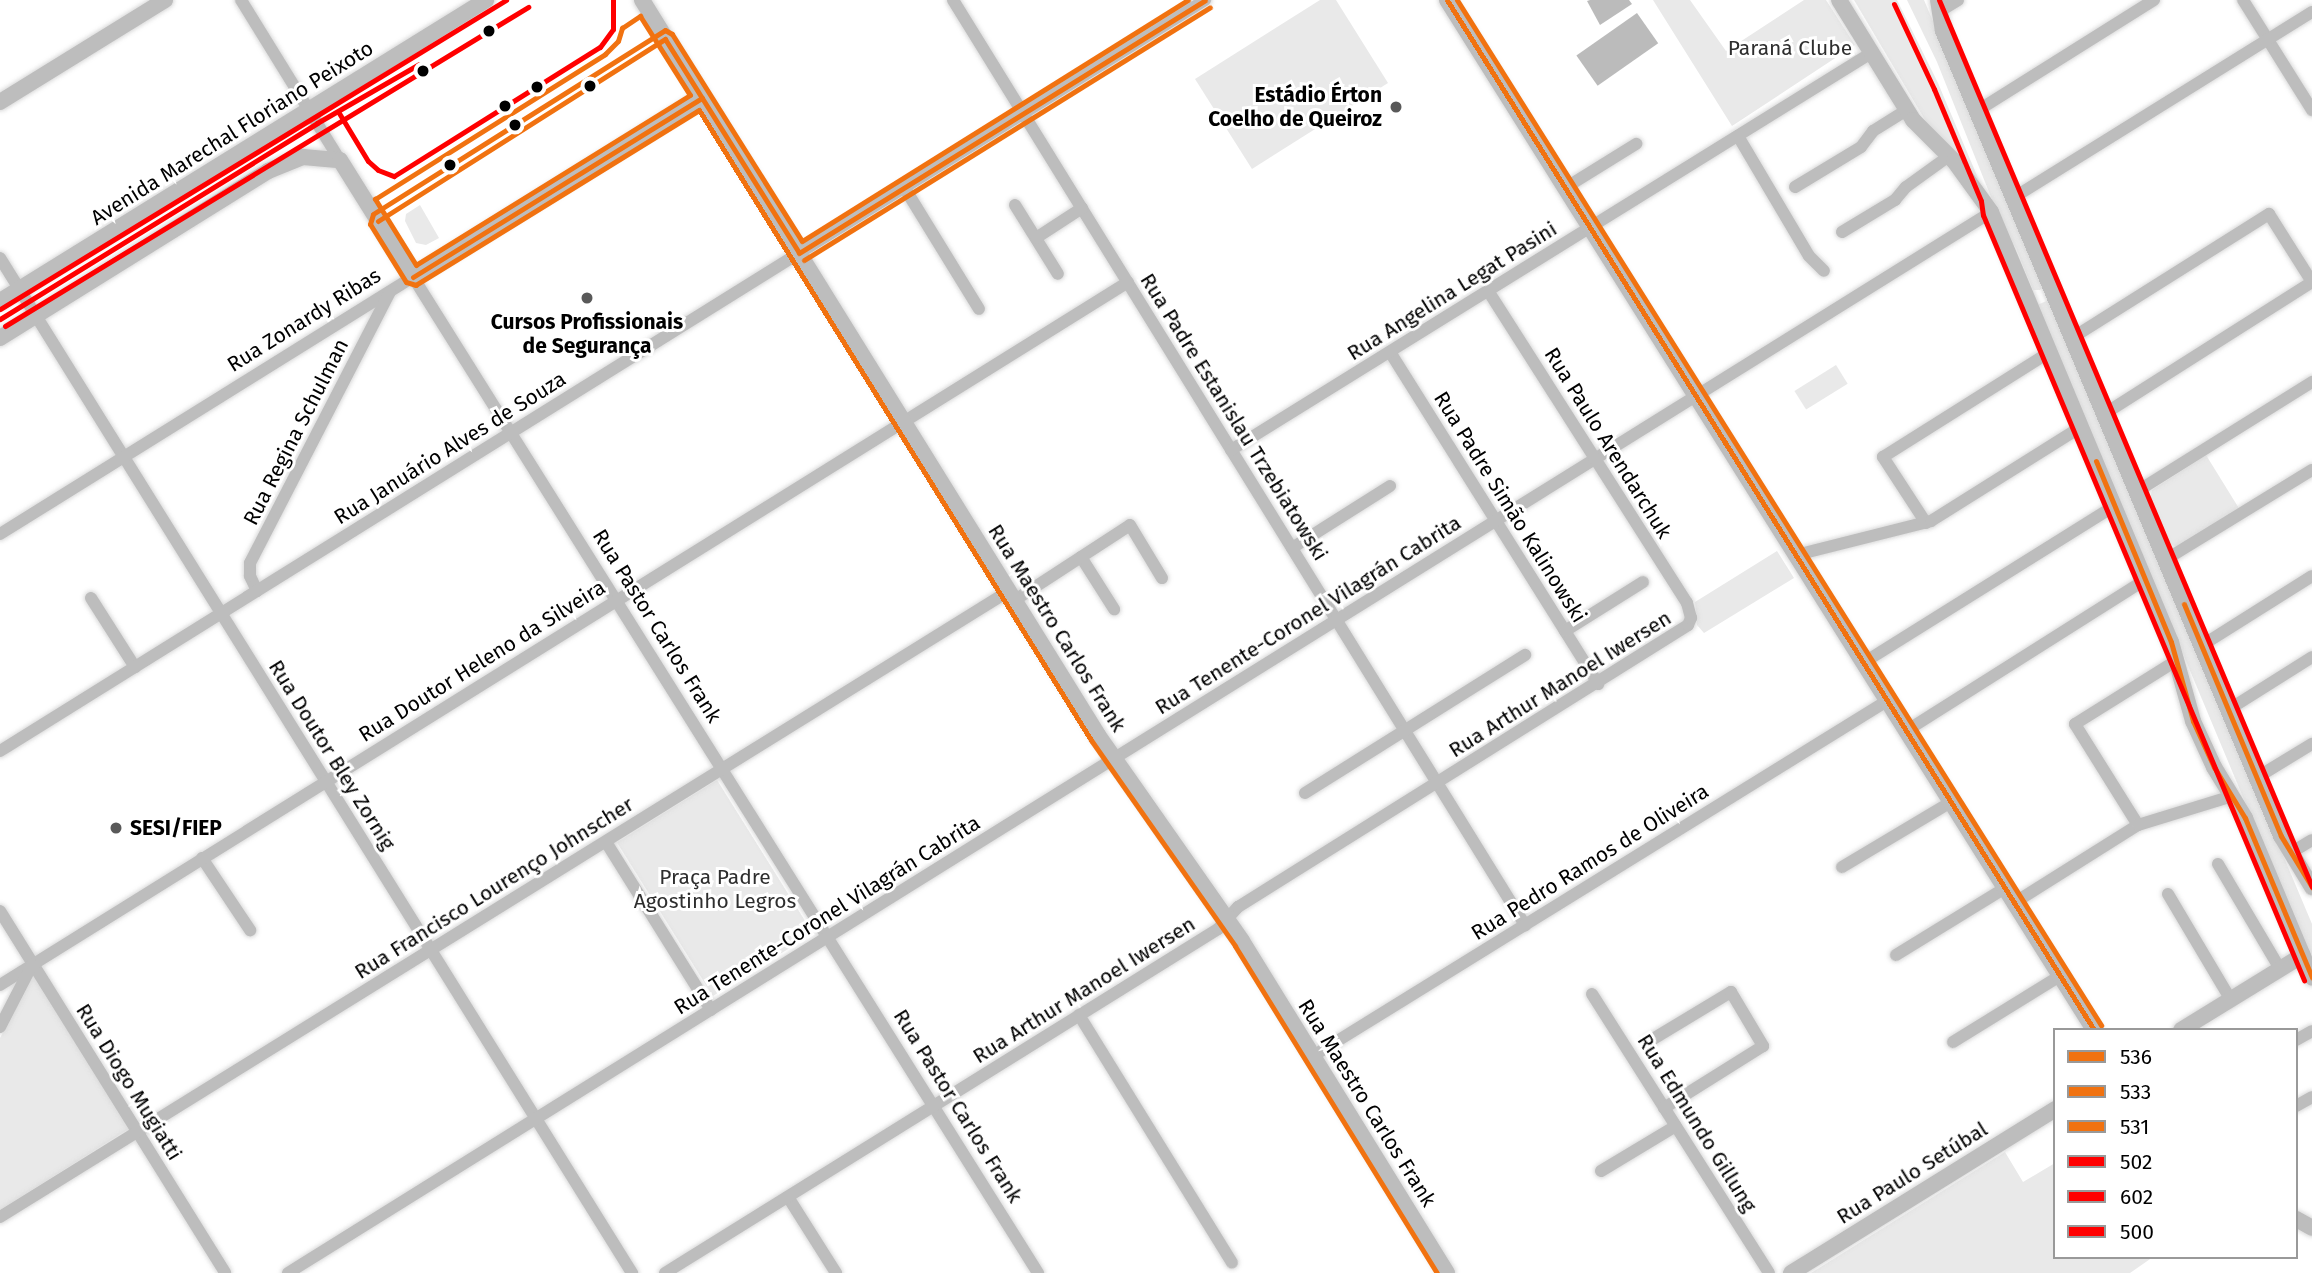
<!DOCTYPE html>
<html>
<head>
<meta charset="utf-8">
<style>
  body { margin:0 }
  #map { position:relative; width:2312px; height:1273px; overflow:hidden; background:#fff; font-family:"Fira Sans",sans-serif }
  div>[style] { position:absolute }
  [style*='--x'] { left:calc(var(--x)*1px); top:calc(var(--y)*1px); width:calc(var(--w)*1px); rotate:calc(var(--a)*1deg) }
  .green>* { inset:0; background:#e9e9e9; transform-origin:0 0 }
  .water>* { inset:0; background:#bbb; transform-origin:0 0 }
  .roads { filter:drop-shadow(0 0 2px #dbdbdb) drop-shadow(0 0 2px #dbdbdb) }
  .minor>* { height:12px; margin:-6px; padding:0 6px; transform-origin:6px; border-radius:6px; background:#bdbdbd }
  .major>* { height:16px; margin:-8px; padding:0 8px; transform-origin:8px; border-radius:8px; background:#bdbdbd }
  .bus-1>* { height:5px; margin:-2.5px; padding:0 2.5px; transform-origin:2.5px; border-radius:2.5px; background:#f17210 }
  .bus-2>* { height:5px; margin:-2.5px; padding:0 2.5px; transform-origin:2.5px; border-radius:2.5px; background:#f17210 }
  .bus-3>* { height:5px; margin:-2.5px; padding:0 2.5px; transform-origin:2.5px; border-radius:2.5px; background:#f17210 }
  .bus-4>* { height:5px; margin:-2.5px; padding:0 2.5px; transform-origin:2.5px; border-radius:2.5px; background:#f00 }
  .bus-5>* { height:5px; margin:-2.5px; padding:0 2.5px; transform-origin:2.5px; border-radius:2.5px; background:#f00 }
  .bus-6>* { height:5px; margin:-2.5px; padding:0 2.5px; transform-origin:2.5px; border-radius:2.5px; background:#f00 }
  .dots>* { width:19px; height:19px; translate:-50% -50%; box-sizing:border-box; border:4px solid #fff; border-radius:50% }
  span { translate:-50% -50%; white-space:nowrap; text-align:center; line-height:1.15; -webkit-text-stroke:6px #fff; paint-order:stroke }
  .park-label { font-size:21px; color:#2e2e2e }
  .poi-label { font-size:21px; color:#000; font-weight:700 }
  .right { translate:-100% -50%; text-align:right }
  .left { translate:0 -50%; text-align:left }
  .street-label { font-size:21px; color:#000 }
  .legend { position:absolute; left:2053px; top:1028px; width:245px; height:231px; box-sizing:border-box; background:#fff; border:2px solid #999; margin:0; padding:9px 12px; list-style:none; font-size:21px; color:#000 }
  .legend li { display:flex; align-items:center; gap:14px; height:35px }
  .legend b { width:35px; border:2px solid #999 }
</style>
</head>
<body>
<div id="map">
  <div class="green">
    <i style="clip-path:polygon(1320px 0,1336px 0,1388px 83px,1252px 169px,1195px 79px)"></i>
    <i style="clip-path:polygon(1653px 0,1690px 0,1726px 51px,1804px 0,1826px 0,1855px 45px,1732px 126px)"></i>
    <i style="clip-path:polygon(1854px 0,1897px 0,1938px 83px,1983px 190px,1928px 125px)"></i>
    <i style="clip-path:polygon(1907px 0,1924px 0,2044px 285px,2040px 290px,2033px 290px,2016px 248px,2005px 232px,1937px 62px)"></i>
    <i style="clip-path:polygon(420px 205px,439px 238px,426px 245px,416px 243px,405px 221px,406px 214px)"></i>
    <i style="clip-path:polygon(2049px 300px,2312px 924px,2312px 962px,2037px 305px)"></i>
    <i style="left:1836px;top:365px;width:22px;height:49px;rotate:58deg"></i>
    <i style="clip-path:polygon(2206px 455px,2240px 510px,2180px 547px,2171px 545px,2150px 498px,2152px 490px)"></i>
    <i style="clip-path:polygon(1777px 551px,1794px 578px,1704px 633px,1697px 625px,1695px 602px)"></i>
    <i style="left:717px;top:780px;width:181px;height:118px;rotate:58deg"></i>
    <i style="clip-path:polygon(34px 973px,130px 1128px,0 1210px,0 1038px)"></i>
    <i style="clip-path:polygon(2005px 1152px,2023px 1182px,2055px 1163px,2055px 1257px,2153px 1257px,2130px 1273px,1811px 1273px)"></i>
  </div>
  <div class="water">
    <i style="clip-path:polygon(1590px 0,1629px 0,1632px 4px,1600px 25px,1587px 1px)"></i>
    <i style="left:1637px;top:13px;width:37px;height:74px;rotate:55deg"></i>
  </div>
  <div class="roads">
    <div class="minor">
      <i style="--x:241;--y:0;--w:188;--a:58.3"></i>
      <i style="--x:953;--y:0;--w:1088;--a:58.27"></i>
      <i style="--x:2243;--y:0;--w:130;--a:57.9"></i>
      <i style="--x:1940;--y:11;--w:21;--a:-31"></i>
      <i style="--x:1977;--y:111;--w:209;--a:-32.1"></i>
      <i style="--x:1738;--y:136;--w:139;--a:59.4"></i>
      <i style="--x:1809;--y:256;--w:21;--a:45"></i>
      <i style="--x:904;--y:187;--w:143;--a:58.4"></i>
      <i style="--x:1795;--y:187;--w:77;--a:-31.2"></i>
      <i style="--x:1861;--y:147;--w:20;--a:-53"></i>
      <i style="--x:1873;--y:131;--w:39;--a:-32"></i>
      <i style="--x:1565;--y:188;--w:84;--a:-31.8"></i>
      <i style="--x:2013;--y:198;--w:352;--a:-31.9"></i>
      <i style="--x:1015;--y:205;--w:81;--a:58.1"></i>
      <i style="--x:1842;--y:232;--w:62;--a:-31.1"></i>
      <i style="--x:1895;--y:200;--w:17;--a:-50"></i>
      <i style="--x:1906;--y:187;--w:53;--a:-35.8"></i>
      <i style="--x:1036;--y:238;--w:55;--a:-33.1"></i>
      <i style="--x:0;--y:258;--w:1196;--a:58.09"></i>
      <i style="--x:2072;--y:338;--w:233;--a:-32.2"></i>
      <i style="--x:2269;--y:214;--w:80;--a:57.7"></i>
      <i style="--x:2312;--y:282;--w:246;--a:147.6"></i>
      <i style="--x:1390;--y:352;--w:392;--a:57.9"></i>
      <i style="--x:1231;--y:450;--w:753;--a:-31.81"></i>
      <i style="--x:2136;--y:492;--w:208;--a:-32"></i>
      <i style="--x:1926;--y:523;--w:79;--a:-123.1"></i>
      <i style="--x:1883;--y:457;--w:197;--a:-32.2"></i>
      <i style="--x:0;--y:534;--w:486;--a:-31.9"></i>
      <i style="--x:413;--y:277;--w:1176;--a:57.89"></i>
      <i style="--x:1292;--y:548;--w:116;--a:-32.3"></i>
      <i style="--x:1796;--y:555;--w:139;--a:-14.1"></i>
      <i style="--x:1931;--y:521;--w:177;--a:-32.1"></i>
      <i style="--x:1081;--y:557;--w:62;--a:57.6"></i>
      <i style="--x:2165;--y:560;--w:172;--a:-31.5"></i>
      <i style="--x:257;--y:591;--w:17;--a:-115"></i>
      <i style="--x:250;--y:576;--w:13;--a:-90"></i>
      <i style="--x:250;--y:563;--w:305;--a:-62.7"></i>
      <i style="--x:91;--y:598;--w:82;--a:57.5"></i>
      <i style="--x:1015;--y:600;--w:137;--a:-33.1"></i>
      <i style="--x:1130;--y:525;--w:62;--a:58.9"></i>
      <i style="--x:1565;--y:631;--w:92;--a:-32.1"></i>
      <i style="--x:2201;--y:646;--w:131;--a:-32.2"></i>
      <i style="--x:1863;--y:663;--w:296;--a:-32"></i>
      <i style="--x:2228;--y:710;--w:99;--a:-32.2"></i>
      <i style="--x:1906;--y:731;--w:283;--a:-32.3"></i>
      <i style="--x:0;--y:751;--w:1420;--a:-31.93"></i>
      <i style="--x:2256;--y:778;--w:66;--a:-31.3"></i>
      <i style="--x:1305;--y:793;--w:260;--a:-32.1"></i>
      <i style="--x:2138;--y:825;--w:119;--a:-122"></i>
      <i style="--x:2075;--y:724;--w:119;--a:-32"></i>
      <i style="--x:606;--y:842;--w:198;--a:58"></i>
      <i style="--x:2292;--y:852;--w:23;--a:-31"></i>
      <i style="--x:202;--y:858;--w:87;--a:56.3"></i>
      <i style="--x:2218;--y:864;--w:122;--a:59.4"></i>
      <i style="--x:1842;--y:867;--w:127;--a:-30.8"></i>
      <i style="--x:2168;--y:894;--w:123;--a:59.3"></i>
      <i style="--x:2014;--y:903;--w:146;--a:-32.2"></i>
      <i style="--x:2138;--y:825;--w:98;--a:-17.1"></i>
      <i style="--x:0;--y:911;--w:426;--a:58.1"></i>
      <i style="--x:1896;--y:955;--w:128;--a:-31.6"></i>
      <i style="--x:0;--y:985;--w:1329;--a:-31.93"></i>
      <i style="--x:1592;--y:994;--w:330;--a:57.6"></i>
      <i style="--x:1079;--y:1015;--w:291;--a:58.3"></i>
      <i style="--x:0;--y:1027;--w:70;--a:-62.7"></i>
      <i style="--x:2296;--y:1040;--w:18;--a:-29"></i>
      <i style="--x:1648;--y:1042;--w:97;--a:-31.1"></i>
      <i style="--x:1731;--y:992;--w:63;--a:59.3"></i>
      <i style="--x:1763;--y:1046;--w:117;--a:147.9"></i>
      <i style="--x:1953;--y:1042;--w:126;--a:-31.7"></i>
      <i style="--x:1313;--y:1056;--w:675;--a:-31.74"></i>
      <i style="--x:2296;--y:1106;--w:18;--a:-29"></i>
      <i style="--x:1601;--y:1171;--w:87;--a:-31"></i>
      <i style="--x:788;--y:1197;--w:90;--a:57.7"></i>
      <i style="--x:0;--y:1217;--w:1187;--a:-31.82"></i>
      <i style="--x:288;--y:1273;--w:2006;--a:-31.92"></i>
      <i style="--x:665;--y:1273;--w:651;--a:-31.88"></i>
      <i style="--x:1218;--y:929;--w:30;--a:-48"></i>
      <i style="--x:1238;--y:907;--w:531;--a:-32.07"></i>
      <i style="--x:1688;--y:625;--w:8;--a:-67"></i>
      <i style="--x:1691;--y:618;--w:16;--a:-105"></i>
      <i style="--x:1687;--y:603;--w:370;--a:-122.5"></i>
    </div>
    <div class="major">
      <i style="--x:642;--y:0;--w:865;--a:58.18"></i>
      <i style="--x:1098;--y:735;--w:251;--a:55"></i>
      <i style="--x:1242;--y:941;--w:390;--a:58.3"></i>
      <i style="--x:1447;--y:0;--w:1216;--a:57.86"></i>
      <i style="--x:1839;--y:0;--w:141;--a:58.3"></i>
      <i style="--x:1913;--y:120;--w:58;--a:45"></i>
      <i style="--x:1954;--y:161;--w:63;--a:54"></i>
      <i style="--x:1991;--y:212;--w:466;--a:67.3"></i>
      <i style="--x:2171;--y:642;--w:82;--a:74.4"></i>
      <i style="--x:2193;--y:721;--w:51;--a:65.5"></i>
      <i style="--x:2214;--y:767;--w:60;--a:58.7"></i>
      <i style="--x:2245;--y:818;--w:173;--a:67.2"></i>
      <i style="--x:1938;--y:0;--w:31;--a:81"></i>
      <i style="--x:1943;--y:31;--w:873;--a:67.22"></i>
      <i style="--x:2281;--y:836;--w:60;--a:58.7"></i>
      <i style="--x:0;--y:102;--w:194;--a:-31.7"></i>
      <i style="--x:0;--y:301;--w:572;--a:-31.77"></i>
      <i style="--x:0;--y:338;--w:316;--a:-31.9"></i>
      <i style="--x:268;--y:171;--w:38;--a:-22"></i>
      <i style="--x:303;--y:157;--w:37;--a:5"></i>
      <i style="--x:340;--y:160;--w:138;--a:58"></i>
      <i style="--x:413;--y:277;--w:340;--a:-31.8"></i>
      <i style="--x:2181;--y:1030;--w:143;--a:-31.6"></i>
      <i style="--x:2296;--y:1219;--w:18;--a:29"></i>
      <i style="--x:1791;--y:1273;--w:311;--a:-31.8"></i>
    </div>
  </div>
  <div class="bus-1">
    <i style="--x:1447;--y:0;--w:1216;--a:57.86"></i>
    <i style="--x:665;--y:39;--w:252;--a:57.9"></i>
    <i style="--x:378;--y:221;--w:340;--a:-32.4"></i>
    <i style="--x:799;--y:253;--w:478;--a:-31.9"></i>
    <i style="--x:413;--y:277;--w:340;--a:-31.8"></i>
    <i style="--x:2096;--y:461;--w:196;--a:67.5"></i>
    <i style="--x:2171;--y:642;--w:82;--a:74.4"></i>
    <i style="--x:2193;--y:721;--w:51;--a:65.5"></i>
    <i style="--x:2214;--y:767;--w:60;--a:58.7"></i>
    <i style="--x:2245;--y:818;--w:173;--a:67.2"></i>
    <i style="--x:2184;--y:604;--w:251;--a:67.3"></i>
    <i style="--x:2281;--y:836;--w:60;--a:58.7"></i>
  </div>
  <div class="bus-2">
    <i style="--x:640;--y:16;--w:93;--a:57.7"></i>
    <i style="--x:690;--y:95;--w:322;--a:148.2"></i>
    <i style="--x:416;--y:265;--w:78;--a:-121.8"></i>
    <i style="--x:375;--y:199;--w:272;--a:-32.2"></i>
    <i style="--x:605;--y:54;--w:18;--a:-45"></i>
    <i style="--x:618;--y:41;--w:14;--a:-73"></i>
    <i style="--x:622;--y:28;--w:22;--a:-34"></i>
    <i style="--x:699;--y:110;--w:742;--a:58.11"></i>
    <i style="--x:1091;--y:740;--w:251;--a:55"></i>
    <i style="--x:1235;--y:946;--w:384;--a:58.3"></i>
    <i style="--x:804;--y:260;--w:478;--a:-31.9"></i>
  </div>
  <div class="bus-3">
    <i style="--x:1457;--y:0;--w:1211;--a:57.86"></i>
    <i style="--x:699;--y:110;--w:333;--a:148.3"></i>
    <i style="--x:416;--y:285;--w:10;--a:-163"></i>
    <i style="--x:406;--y:282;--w:68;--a:-121.8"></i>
    <i style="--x:370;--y:224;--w:10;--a:-73"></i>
    <i style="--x:373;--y:214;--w:345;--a:-32.2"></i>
    <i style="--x:665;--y:30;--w:8;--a:30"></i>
    <i style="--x:672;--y:34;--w:244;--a:57.9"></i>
    <i style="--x:802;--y:241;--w:455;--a:-32"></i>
  </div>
  <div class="bus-4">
    <i style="--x:1894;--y:4;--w:94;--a:64.8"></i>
    <i style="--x:1934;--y:89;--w:121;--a:67.2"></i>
    <i style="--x:1981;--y:201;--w:14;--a:82"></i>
    <i style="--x:1983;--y:215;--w:830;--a:67.24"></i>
    <i style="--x:5;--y:326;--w:613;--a:-31.38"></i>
  </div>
  <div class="bus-5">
    <i style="--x:1939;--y:0;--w:962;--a:67.19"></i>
    <i style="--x:0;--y:309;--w:593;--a:-31.41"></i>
  </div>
  <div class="bus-6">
    <i style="--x:339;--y:113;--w:56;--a:58.9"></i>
    <i style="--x:368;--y:161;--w:13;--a:42"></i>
    <i style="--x:378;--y:170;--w:17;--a:21"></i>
    <i style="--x:394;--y:176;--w:243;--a:-32.1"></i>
    <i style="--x:600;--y:47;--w:22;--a:-54"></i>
    <i style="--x:613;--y:29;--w:29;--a:-90"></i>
    <i style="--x:0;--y:319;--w:373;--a:-31.7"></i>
    <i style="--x:317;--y:123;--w:118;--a:-30"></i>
  </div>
  <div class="dots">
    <i style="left:489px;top:31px;background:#000"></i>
    <i style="left:423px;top:71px;background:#000"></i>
    <i style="left:590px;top:86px;background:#000"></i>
    <i style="left:537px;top:87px;background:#000"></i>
    <i style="left:505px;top:106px;background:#000"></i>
    <i style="left:1396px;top:107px;background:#595959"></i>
    <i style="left:515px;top:125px;background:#000"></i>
    <i style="left:450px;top:165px;background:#000"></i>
    <i style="left:587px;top:298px;background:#595959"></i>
    <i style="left:116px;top:828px;background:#595959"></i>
  </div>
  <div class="park-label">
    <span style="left:1790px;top:48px">Paraná Clube</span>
    <span style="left:715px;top:889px">Praça Padre<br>Agostinho Legros</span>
  </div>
  <div class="poi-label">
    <span class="right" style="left:1382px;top:107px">Estádio Érton<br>Coelho de Queiroz</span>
    <span style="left:587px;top:334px">Cursos Profissionais<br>de Segurança</span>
    <span class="left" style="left:130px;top:828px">SESI/FIEP</span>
  </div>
  <div class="street-label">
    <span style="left:232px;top:133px;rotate:-32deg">Avenida Marechal Floriano Peixoto</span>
    <span style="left:1452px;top:291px;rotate:-32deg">Rua Angelina Legat Pasini</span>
    <span style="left:304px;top:320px;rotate:-32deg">Rua Zonardy Ribas</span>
    <span style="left:1234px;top:417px;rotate:58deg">Rua Padre Estanislau Trzebiatowski</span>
    <span style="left:296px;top:432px;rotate:-63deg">Rua Regina Schulman</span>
    <span style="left:1608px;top:443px;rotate:58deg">Rua Paulo Arendarchuk</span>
    <span style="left:450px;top:448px;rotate:-32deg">Rua Januário Alves de Souza</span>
    <span style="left:1510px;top:507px;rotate:58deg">Rua Padre Simão Kalinowski</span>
    <span style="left:1308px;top:615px;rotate:-32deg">Rua Tenente-Coronel Vilagrán Cabrita</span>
    <span style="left:657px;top:626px;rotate:58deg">Rua Pastor Carlos Frank</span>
    <span style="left:1057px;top:628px;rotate:58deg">Rua Maestro Carlos Frank</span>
    <span style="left:482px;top:661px;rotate:-32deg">Rua Doutor Heleno da Silveira</span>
    <span style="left:1560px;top:684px;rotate:-32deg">Rua Arthur Manoel Iwersen</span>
    <span style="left:332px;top:755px;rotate:58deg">Rua Doutor Bley Zornig</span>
    <span style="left:1590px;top:862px;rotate:-32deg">Rua Pedro Ramos de Oliveira</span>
    <span style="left:494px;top:888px;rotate:-32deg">Rua Francisco Lourenço Johnscher</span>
    <span style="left:827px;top:915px;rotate:-32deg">Rua Tenente-Coronel Vilagrán Cabrita</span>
    <span style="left:1084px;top:990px;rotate:-32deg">Rua Arthur Manoel Iwersen</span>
    <span style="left:129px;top:1082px;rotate:58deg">Rua Diogo Mugiatti</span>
    <span style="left:1367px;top:1103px;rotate:58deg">Rua Maestro Carlos Frank</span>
    <span style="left:958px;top:1106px;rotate:58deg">Rua Pastor Carlos Frank</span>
    <span style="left:1697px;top:1123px;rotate:58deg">Rua Edmundo Gillung</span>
    <span style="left:1912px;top:1173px;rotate:-32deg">Rua Paulo Setúbal</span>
  </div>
  <ul class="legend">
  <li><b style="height:9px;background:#f17210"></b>536</li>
  <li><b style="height:9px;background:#f17210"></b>533</li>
  <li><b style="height:9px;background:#f17210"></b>531</li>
  <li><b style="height:9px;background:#f00"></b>502</li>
  <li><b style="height:9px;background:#f00"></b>602</li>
  <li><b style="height:9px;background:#f00"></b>500</li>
  </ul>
</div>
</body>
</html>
